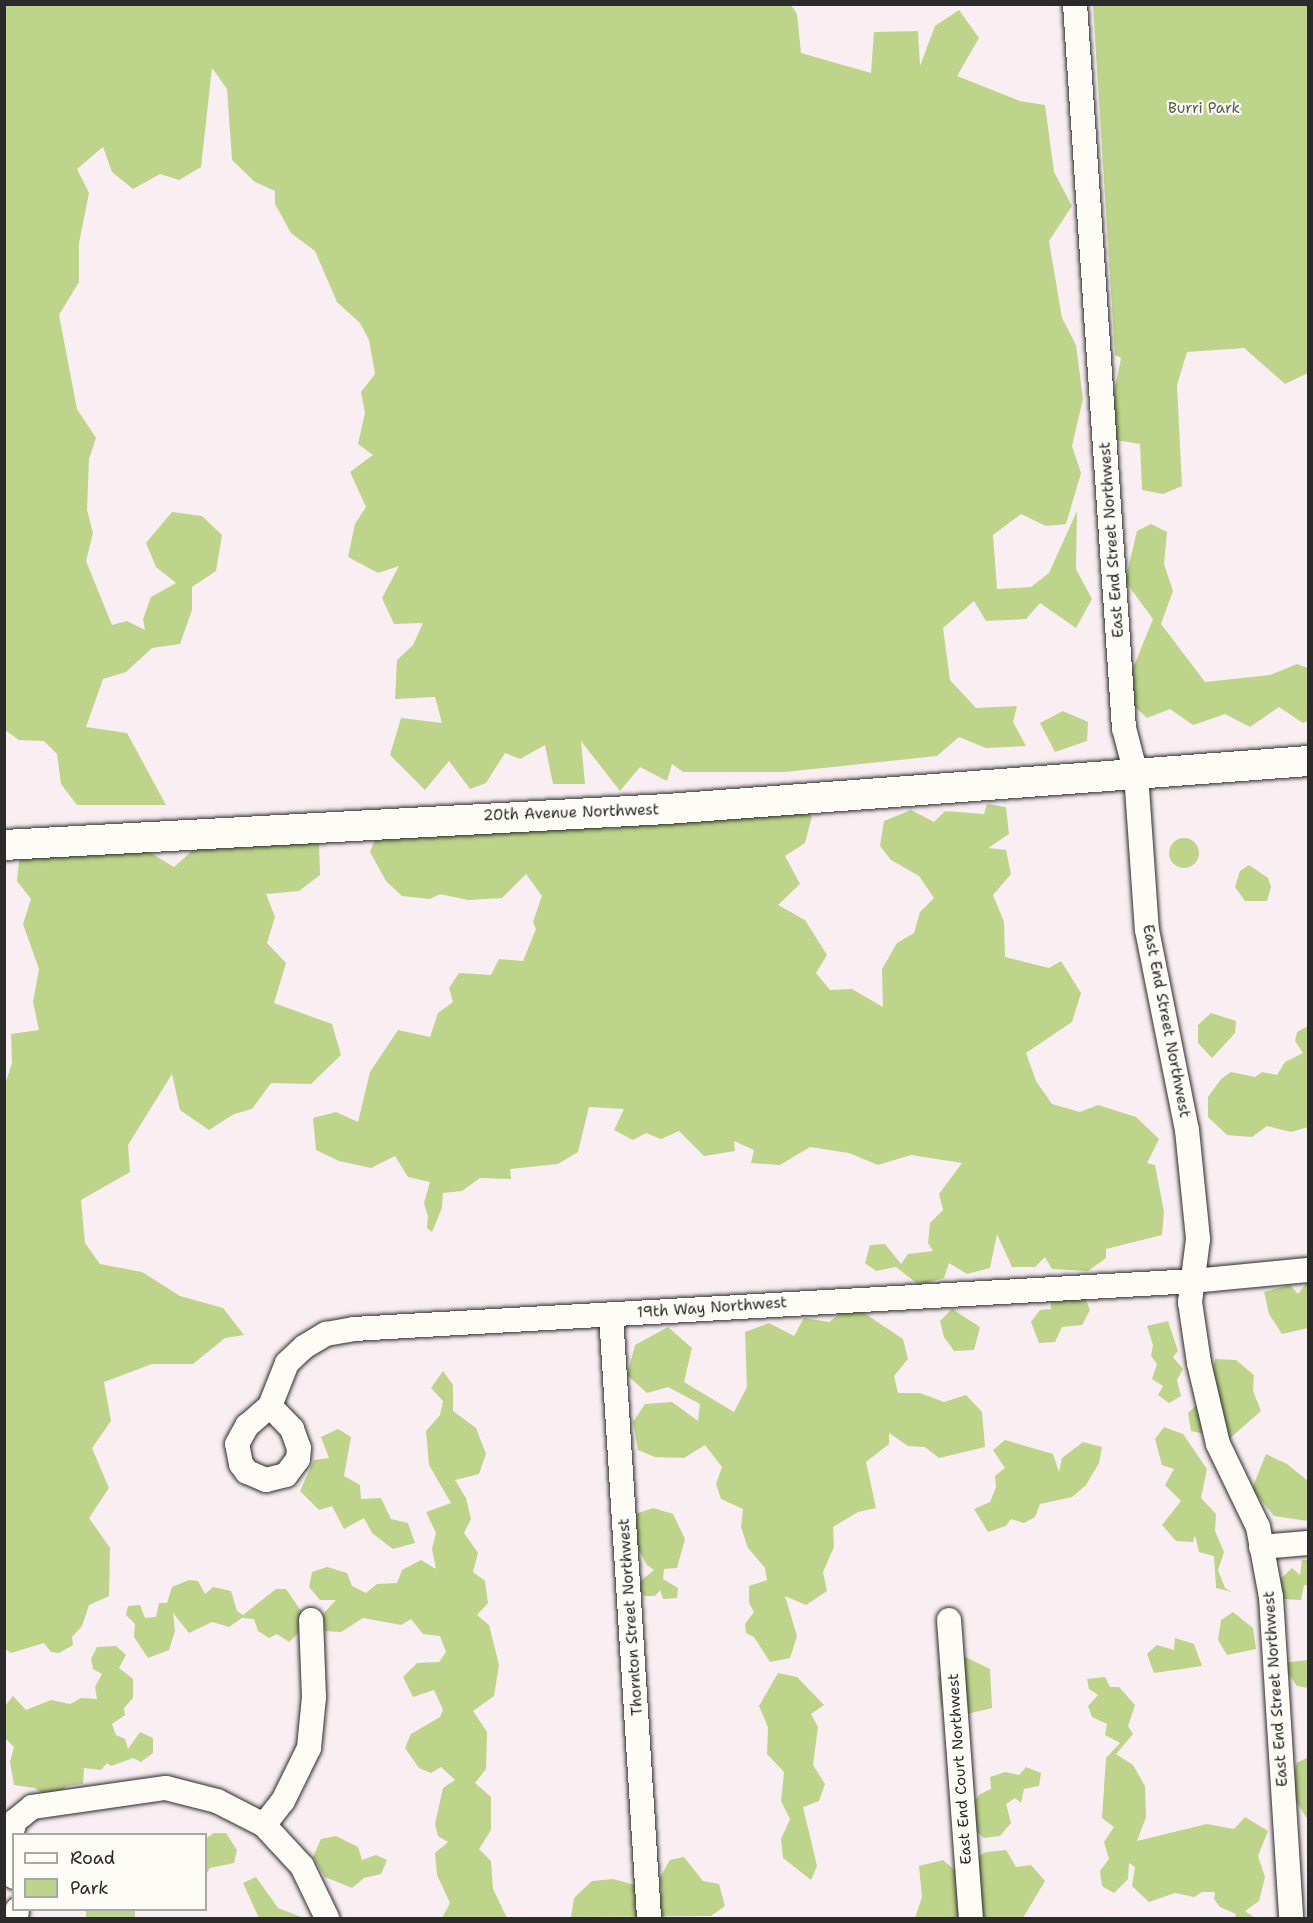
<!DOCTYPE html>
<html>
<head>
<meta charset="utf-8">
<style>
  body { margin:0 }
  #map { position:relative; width:1313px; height:1923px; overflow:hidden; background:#f9eff2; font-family:"Shantell Sans",sans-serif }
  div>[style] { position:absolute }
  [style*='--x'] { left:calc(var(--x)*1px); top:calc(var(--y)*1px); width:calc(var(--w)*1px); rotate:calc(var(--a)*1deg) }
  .green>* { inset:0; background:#bdd48a; transform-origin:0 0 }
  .round { border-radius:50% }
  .roads { filter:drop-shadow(0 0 2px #2b2b2b) drop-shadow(0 0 2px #2b2b2b) }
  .minor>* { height:24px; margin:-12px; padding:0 12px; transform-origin:12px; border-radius:12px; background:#fdfcf7 }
  .tertiary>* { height:30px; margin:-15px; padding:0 15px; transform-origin:15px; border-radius:15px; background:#fdfcf7 }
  span { translate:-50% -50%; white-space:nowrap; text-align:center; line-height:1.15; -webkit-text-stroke:4.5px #fdfcf7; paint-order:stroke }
  .park-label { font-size:15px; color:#575e48 }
  .street-label { font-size:15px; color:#2b2b2b }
  .frame { position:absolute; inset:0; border:6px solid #2b2b2b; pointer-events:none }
  .legend { position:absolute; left:12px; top:1833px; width:195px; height:78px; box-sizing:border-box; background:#fdfcf7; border:2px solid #a9a8a5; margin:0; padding:8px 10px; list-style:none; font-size:18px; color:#2b2b2b }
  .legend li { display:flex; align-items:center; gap:12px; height:30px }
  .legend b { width:30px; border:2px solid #a9a8a5 }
</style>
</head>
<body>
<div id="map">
  <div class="green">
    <i style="clip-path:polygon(5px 4px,791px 5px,797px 14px,801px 53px,871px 73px,874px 32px,918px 31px,920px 66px,935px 26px,959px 10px,979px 38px,957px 76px,1020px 101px,1045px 105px,1054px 172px,1072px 206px,1049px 241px,1062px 318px,1076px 345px,1083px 399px,1072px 446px,1081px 473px,1066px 524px,1046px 526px,1021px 514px,993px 535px,997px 589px,1031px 587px,1049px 573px,1077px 511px,1076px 569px,1092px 599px,1076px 628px,1040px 603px,1026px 619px,986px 621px,974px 601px,943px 628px,950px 680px,976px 708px,1017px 706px,1013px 722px,1026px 746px,986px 748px,959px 737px,937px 756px,785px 772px,683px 772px,672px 764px,667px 781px,640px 767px,620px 791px,581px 741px,585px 784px,553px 784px,545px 745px,520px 759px,505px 753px,486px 783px,470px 789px,449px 761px,425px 790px,390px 755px,401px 718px,442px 723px,435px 697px,395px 699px,397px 660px,413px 645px,423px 623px,394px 624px,382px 598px,399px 566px,378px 573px,348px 557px,355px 524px,366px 507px,350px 472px,373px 455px,358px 444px,365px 413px,361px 392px,375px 374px,369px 340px,360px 323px,337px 302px,315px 251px,291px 233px,275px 204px,275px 191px,255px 182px,232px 160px,227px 89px,212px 68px,201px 167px,179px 180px,160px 174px,133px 189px,112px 172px,103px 147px,77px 169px,89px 193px,79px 243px,79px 282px,59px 315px,77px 409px,96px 438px,89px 459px,87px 510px,93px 533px,86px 561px,112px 625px,127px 621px,145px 630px,143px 619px,151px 597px,176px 583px,156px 567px,146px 543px,172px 512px,202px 516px,222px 535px,216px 571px,192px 587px,192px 610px,180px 644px,152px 648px,126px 672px,103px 679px,86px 727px,127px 733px,166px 805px,77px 805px,61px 784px,57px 754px,44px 741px,19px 740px,5px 730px)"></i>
    <i style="clip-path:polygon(1093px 5px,1308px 5px,1308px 373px,1285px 384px,1244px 348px,1187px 352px,1177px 385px,1182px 486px,1163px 494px,1142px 490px,1140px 444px,1115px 440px,1113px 398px,1121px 358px,1115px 355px)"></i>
    <i style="clip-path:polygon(1151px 524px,1167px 532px,1164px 564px,1173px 591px,1161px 624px,1205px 682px,1270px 675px,1297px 664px,1308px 668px,1308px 721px,1303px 723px,1279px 707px,1250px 727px,1225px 714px,1193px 725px,1170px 709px,1147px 718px,1131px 703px,1130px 676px,1153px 619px,1125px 581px,1137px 531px)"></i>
    <i style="clip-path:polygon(1063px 711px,1088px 722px,1087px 741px,1055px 752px,1040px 723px)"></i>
    <i style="clip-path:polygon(779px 791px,812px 816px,805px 843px,785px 856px,800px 884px,778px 905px,805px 920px,827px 955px,816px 973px,830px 990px,852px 989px,883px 1007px,882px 969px,897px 943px,914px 933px,920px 912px,934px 898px,919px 876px,891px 860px,880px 846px,884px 821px,911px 810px,934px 822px,945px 811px,984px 814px,987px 804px,1006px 807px,1009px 834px,988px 848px,1006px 850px,1011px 874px,993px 895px,1004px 922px,1005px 957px,1049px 968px,1061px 961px,1081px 993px,1072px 1022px,1026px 1053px,1036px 1081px,1052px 1104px,1080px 1112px,1098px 1105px,1136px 1117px,1159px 1139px,1147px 1163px,1155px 1165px,1164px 1212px,1162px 1235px,1106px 1249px,1106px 1258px,1088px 1271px,1052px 1269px,1045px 1257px,1035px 1267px,1012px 1267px,997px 1234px,990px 1268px,967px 1274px,949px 1263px,944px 1278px,919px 1285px,896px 1267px,876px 1271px,865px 1263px,870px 1245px,885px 1244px,901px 1264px,908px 1254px,933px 1251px,928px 1243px,930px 1223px,943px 1210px,939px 1194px,962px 1163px,911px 1155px,878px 1165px,849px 1153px,810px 1147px,780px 1165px,751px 1163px,754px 1150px,734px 1141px,735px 1151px,704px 1156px,679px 1131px,661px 1139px,646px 1133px,633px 1140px,614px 1130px,624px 1109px,589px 1107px,578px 1152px,558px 1164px,510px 1169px,511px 1179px,480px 1178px,462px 1191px,443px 1193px,442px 1208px,432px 1232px,427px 1228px,428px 1216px,424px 1203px,430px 1182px,408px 1177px,395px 1156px,371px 1168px,339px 1161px,316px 1150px,313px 1118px,336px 1112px,358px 1122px,370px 1072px,398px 1030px,430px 1037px,438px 1013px,453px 1002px,449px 988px,459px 973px,491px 975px,499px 959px,523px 961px,536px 929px,533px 922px,542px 896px,526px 874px,502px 898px,468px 900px,440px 894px,430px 899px,402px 896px,386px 881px,370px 852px,387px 812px,616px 829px,635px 818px,657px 826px,669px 818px)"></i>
    <i style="clip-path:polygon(45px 831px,139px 846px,174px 867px,193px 850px,223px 840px,248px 849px,286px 832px,319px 843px,320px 875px,299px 891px,266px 894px,275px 917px,267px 943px,286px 963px,274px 1003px,332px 1024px,341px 1055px,311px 1084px,271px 1083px,252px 1109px,234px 1114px,209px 1130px,180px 1110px,172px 1074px,128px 1145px,130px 1172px,81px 1200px,85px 1243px,100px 1264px,142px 1272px,180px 1296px,223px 1308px,244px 1335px,225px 1338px,193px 1364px,152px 1364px,104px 1382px,111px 1421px,92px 1448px,109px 1488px,89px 1518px,110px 1548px,109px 1596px,89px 1605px,82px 1626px,72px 1637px,73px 1645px,59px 1653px,51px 1652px,44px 1643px,11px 1653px,5px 1649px,4px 1088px,12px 1063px,11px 1034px,39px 1030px,33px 1002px,39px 969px,23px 924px,31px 899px,17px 881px,19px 861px)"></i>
    <i class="round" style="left:1169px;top:838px;width:30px;height:30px"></i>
    <i style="clip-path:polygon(1249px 865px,1268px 878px,1271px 887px,1267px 901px,1245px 901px,1235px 887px,1240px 871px)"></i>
    <i style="clip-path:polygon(1211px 1013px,1236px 1021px,1235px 1033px,1212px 1058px,1198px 1043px,1198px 1025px)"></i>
    <i style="clip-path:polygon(1308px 1026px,1308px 1127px,1291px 1132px,1267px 1126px,1252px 1137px,1227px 1135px,1208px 1117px,1208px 1097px,1221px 1079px,1231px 1072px,1255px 1077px,1262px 1072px,1277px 1075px,1285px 1062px,1303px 1053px,1295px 1041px,1297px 1032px)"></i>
    <i style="clip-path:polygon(1308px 1281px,1308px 1328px,1282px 1334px,1269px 1314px,1264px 1292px,1290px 1285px,1298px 1294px)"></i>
    <i style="clip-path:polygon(1050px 1294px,1084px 1295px,1090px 1310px,1082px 1325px,1062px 1327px,1055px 1342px,1039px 1343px,1031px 1322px,1040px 1310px,1051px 1309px)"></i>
    <i style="clip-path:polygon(852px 1305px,903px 1339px,908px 1359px,894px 1376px,898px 1393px,920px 1393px,944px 1402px,966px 1395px,982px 1412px,985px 1447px,939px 1458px,925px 1447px,908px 1446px,889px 1433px,889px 1444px,866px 1462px,876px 1508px,858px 1512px,833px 1527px,834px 1547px,823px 1572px,827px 1591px,806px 1605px,785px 1596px,797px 1636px,790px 1658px,770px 1662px,754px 1637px,746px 1633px,745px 1624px,754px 1612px,749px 1603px,749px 1586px,767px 1580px,765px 1568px,748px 1548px,741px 1527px,743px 1509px,721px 1499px,716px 1484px,722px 1467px,705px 1445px,684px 1458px,655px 1457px,638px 1450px,633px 1422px,645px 1404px,672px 1402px,698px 1421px,700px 1404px,668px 1387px,647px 1393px,627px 1375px,635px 1345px,668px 1327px,692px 1348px,684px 1382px,734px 1412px,747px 1387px,745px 1332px,769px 1323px,794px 1336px,804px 1318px,829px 1322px)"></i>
    <i style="clip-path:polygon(952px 1309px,980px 1327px,974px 1350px,954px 1351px,944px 1337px,940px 1321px)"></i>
    <i style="clip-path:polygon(1168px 1321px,1178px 1351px,1173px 1357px,1183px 1369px,1177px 1380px,1181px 1396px,1169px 1403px,1158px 1395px,1163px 1386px,1152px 1379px,1157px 1364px,1151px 1356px,1153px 1345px,1147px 1326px)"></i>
    <i style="clip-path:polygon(1215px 1359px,1236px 1360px,1254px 1375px,1253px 1391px,1261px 1411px,1229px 1439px,1191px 1431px,1188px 1413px,1200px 1402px,1194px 1397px,1191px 1377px,1212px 1372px)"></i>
    <i style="clip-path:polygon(443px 1371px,453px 1385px,453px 1411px,476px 1428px,486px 1454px,479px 1474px,455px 1480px,466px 1498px,471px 1519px,464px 1533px,478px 1553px,473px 1572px,485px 1581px,488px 1603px,477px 1615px,489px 1625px,499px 1665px,494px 1696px,473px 1711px,487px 1732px,486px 1769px,475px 1783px,491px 1797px,491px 1830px,479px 1849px,491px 1861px,493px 1889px,507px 1918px,442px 1918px,450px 1903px,437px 1875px,435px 1853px,448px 1842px,438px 1836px,435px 1824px,443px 1788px,455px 1780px,441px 1767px,431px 1773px,419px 1768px,405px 1748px,411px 1734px,440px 1717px,443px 1710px,434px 1690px,413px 1697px,403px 1677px,417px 1663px,439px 1662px,446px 1652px,440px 1636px,423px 1634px,411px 1619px,401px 1625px,363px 1618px,341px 1632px,325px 1631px,323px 1614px,336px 1600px,320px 1600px,309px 1587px,312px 1572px,327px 1567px,347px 1573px,352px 1586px,366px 1593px,377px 1584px,397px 1583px,402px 1570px,421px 1560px,436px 1569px,432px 1549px,436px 1533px,426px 1512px,451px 1503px,429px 1465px,426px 1431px,440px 1415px,443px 1401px,431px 1388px)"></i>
    <i style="clip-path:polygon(1164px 1427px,1183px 1434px,1207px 1469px,1201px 1498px,1216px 1514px,1215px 1531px,1224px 1552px,1218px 1570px,1225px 1588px,1232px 1592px,1216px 1588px,1214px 1556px,1199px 1552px,1195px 1535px,1193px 1542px,1176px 1541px,1162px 1525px,1181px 1501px,1165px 1485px,1174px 1469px,1162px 1465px,1155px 1439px)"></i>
    <i style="clip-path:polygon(338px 1429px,351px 1437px,344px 1476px,360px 1485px,361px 1499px,381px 1498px,391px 1519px,408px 1523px,415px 1543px,393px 1549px,372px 1533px,364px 1518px,344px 1529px,332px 1506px,319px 1510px,300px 1491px,314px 1460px,329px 1458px,321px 1437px)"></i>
    <i style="clip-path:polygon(1005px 1440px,1053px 1454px,1059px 1472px,1062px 1458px,1083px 1442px,1102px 1447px,1099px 1463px,1086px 1485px,1072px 1497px,1040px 1504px,1035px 1517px,1024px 1523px,1011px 1519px,1006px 1526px,988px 1532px,974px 1509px,990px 1502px,996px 1487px,995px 1476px,1005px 1468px,993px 1450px)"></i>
    <i style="clip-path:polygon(1266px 1454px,1287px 1464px,1308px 1481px,1308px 1521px,1274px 1516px,1252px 1489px)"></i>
    <i style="clip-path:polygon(653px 1508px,673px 1514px,685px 1539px,677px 1568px,664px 1569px,663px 1579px,678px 1588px,677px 1598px,663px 1599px,660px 1590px,655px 1596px,645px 1596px,638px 1589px,642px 1580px,654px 1570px,647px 1565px,629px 1533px,632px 1515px)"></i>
    <i style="clip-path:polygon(1302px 1560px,1308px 1560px,1308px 1586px,1304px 1585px,1301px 1600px,1282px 1599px,1275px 1584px,1292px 1568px,1300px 1575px)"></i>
    <i style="clip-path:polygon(189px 1580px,198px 1581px,205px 1594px,213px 1587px,231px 1591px,237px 1611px,243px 1615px,276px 1589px,286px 1589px,301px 1611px,306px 1626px,289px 1642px,277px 1634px,269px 1638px,258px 1631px,254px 1619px,242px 1618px,229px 1627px,212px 1622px,189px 1633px,173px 1613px,175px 1631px,169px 1650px,148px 1658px,134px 1637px,135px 1624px,126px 1615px,128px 1606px,140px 1605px,145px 1618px,156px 1617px,159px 1603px,167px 1603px,172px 1587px)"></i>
    <i style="clip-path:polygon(1233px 1612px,1253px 1628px,1256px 1649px,1227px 1655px,1218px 1640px,1221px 1620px)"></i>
    <i style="clip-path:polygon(1175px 1638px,1194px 1644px,1202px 1666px,1154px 1673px,1147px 1654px,1157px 1645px,1174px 1650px)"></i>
    <i style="clip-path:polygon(116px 1646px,126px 1655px,119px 1668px,133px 1679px,133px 1698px,124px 1708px,125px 1715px,112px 1724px,116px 1735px,125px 1739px,128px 1749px,140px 1732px,153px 1738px,153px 1753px,141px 1762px,133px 1758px,111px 1766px,107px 1763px,101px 1770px,84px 1768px,83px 1784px,67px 1786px,51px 1800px,35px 1788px,14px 1785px,10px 1762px,14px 1747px,5px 1738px,5px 1706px,13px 1696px,26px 1710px,51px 1700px,70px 1704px,81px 1698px,97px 1699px,95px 1687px,102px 1674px,93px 1669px,91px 1659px,97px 1647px)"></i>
    <i style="clip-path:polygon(963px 1656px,990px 1669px,992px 1708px,967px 1714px,941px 1706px,938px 1677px)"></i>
    <i style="clip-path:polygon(1308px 1660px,1308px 1688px,1297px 1686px,1281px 1663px)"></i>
    <i style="clip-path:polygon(778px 1673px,797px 1677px,824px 1705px,811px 1714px,818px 1727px,813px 1765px,825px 1784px,819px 1801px,803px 1807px,817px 1866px,811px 1880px,783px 1858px,781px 1839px,790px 1819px,781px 1801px,784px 1772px,767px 1754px,768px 1727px,759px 1706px)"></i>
    <i style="clip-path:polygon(1105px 1677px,1110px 1687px,1119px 1687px,1135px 1705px,1128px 1726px,1133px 1734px,1116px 1754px,1133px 1765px,1145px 1786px,1146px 1817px,1137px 1841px,1207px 1824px,1234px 1829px,1245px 1817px,1268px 1831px,1258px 1856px,1265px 1877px,1259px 1901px,1245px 1911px,1255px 1918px,1235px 1918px,1236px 1914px,1220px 1907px,1214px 1899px,1215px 1892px,1202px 1892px,1194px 1897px,1175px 1893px,1149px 1902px,1132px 1886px,1135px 1867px,1129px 1863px,1128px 1879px,1114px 1893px,1102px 1886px,1100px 1871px,1109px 1859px,1104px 1842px,1114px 1827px,1102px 1818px,1106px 1758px,1120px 1743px,1105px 1735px,1107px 1724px,1092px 1717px,1088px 1706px,1098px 1695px,1089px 1689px,1087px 1679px)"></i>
    <i style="clip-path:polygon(1308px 1757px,1308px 1820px,1289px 1790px,1297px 1763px)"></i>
    <i style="clip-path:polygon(1026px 1767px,1041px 1773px,1039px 1786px,1024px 1789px,1021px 1803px,1015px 1798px,1006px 1804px,1011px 1823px,1000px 1836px,984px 1838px,969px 1825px,968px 1809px,980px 1794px,991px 1789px,990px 1777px,1005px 1772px,1019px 1775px)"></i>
    <i style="clip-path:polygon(214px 1833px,226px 1833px,237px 1850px,234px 1863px,210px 1868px,206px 1874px,206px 1838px)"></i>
    <i style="clip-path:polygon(336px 1836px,358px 1847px,362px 1860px,376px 1855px,387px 1860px,381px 1874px,364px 1878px,352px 1888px,325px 1877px,313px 1857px,321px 1839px)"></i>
    <i style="clip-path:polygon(1006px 1850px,1016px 1867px,1031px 1865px,1045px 1881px,1023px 1918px,915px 1918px,922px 1897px,919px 1866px,943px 1860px,964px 1878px,969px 1861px,986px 1852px)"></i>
    <i style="clip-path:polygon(684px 1857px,703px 1881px,719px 1884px,725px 1906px,711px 1916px,571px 1917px,574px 1898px,592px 1881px,613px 1879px,639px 1886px,655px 1899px,661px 1893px,660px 1877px,670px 1860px)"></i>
    <i style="clip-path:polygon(256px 1877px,278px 1908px,304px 1918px,259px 1918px,243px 1883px)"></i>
    <i style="left:86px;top:1910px;width:49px;height:9px"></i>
  </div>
  <div class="roads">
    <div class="minor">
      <i style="--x:1075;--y:4;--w:726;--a:86.13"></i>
      <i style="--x:1124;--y:728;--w:48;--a:75.4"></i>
      <i style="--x:1136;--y:774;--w:156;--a:86"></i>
      <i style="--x:1147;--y:930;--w:204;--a:78.7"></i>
      <i style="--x:1187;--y:1130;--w:110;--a:84.2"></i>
      <i style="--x:1198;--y:1239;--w:64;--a:97.2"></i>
      <i style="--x:1190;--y:1302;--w:62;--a:81.6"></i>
      <i style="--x:1199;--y:1363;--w:83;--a:76.8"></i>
      <i style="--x:1218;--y:1444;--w:92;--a:64.3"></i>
      <i style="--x:1258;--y:1527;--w:71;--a:79.5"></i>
      <i style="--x:1271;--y:1597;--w:322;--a:86.4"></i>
      <i style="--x:611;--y:1315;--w:604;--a:86.39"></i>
      <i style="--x:270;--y:1406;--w:46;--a:-68.4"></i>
      <i style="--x:287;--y:1363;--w:23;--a:-43"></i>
      <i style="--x:304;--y:1347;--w:26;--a:-31"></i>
      <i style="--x:326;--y:1334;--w:28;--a:-10"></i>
      <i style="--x:354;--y:1329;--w:840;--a:-3.27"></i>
      <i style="--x:1193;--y:1281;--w:116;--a:-5.5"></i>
      <i style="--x:270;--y:1406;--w:32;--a:46"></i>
      <i style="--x:292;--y:1429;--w:20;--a:70"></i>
      <i style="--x:299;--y:1448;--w:11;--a:95"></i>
      <i style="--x:298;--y:1459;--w:20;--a:127"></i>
      <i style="--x:286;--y:1475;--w:21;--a:166"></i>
      <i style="--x:266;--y:1480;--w:21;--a:-157"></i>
      <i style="--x:247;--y:1472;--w:10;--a:-127"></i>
      <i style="--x:241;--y:1464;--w:20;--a:-101"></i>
      <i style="--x:237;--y:1444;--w:21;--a:-61"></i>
      <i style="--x:247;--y:1426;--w:30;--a:-41"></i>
      <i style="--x:1261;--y:1547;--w:47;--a:-4.9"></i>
      <i style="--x:949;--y:1620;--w:299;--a:85.8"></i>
      <i style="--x:264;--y:1825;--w:31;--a:-52"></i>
      <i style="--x:283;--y:1801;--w:59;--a:-63.9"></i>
      <i style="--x:309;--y:1748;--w:51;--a:-84.4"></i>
      <i style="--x:314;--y:1697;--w:77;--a:-92.2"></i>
      <i style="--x:14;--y:1877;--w:35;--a:-98"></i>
      <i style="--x:9;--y:1842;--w:22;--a:-74"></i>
      <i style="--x:15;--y:1821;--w:22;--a:-39"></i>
      <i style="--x:32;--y:1807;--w:135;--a:-8.1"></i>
      <i style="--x:166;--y:1788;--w:53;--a:14.3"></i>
      <i style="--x:217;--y:1801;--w:53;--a:27.1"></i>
      <i style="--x:264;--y:1825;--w:56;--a:47.2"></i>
      <i style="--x:302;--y:1866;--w:58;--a:64.3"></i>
      <i style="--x:16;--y:1918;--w:8;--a:-83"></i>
    </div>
    <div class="tertiary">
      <i style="--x:4;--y:845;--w:664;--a:-3.11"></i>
      <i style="--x:667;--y:809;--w:643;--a:-4.28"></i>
    </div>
  </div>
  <div class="park-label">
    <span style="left:1204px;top:109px">Burri Park</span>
  </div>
  <div class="street-label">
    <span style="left:1112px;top:540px;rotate:-94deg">East End Street Northwest</span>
    <span style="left:571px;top:813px;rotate:-2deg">20th Avenue Northwest</span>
    <span style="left:1166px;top:1021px;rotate:79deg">East End Street Northwest</span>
    <span style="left:712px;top:1308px;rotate:-4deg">19th Way Northwest</span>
    <span style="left:631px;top:1617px;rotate:-94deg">Thornton Street Northwest</span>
    <span style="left:1276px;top:1689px;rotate:-94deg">East End Street Northwest</span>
    <span style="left:960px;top:1769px;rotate:-94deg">East End Court Northwest</span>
  </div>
  <div class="frame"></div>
  <ul class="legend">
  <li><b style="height:8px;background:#fdfcf7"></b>Road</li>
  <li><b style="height:16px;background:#bdd48a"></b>Park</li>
  </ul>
</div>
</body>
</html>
